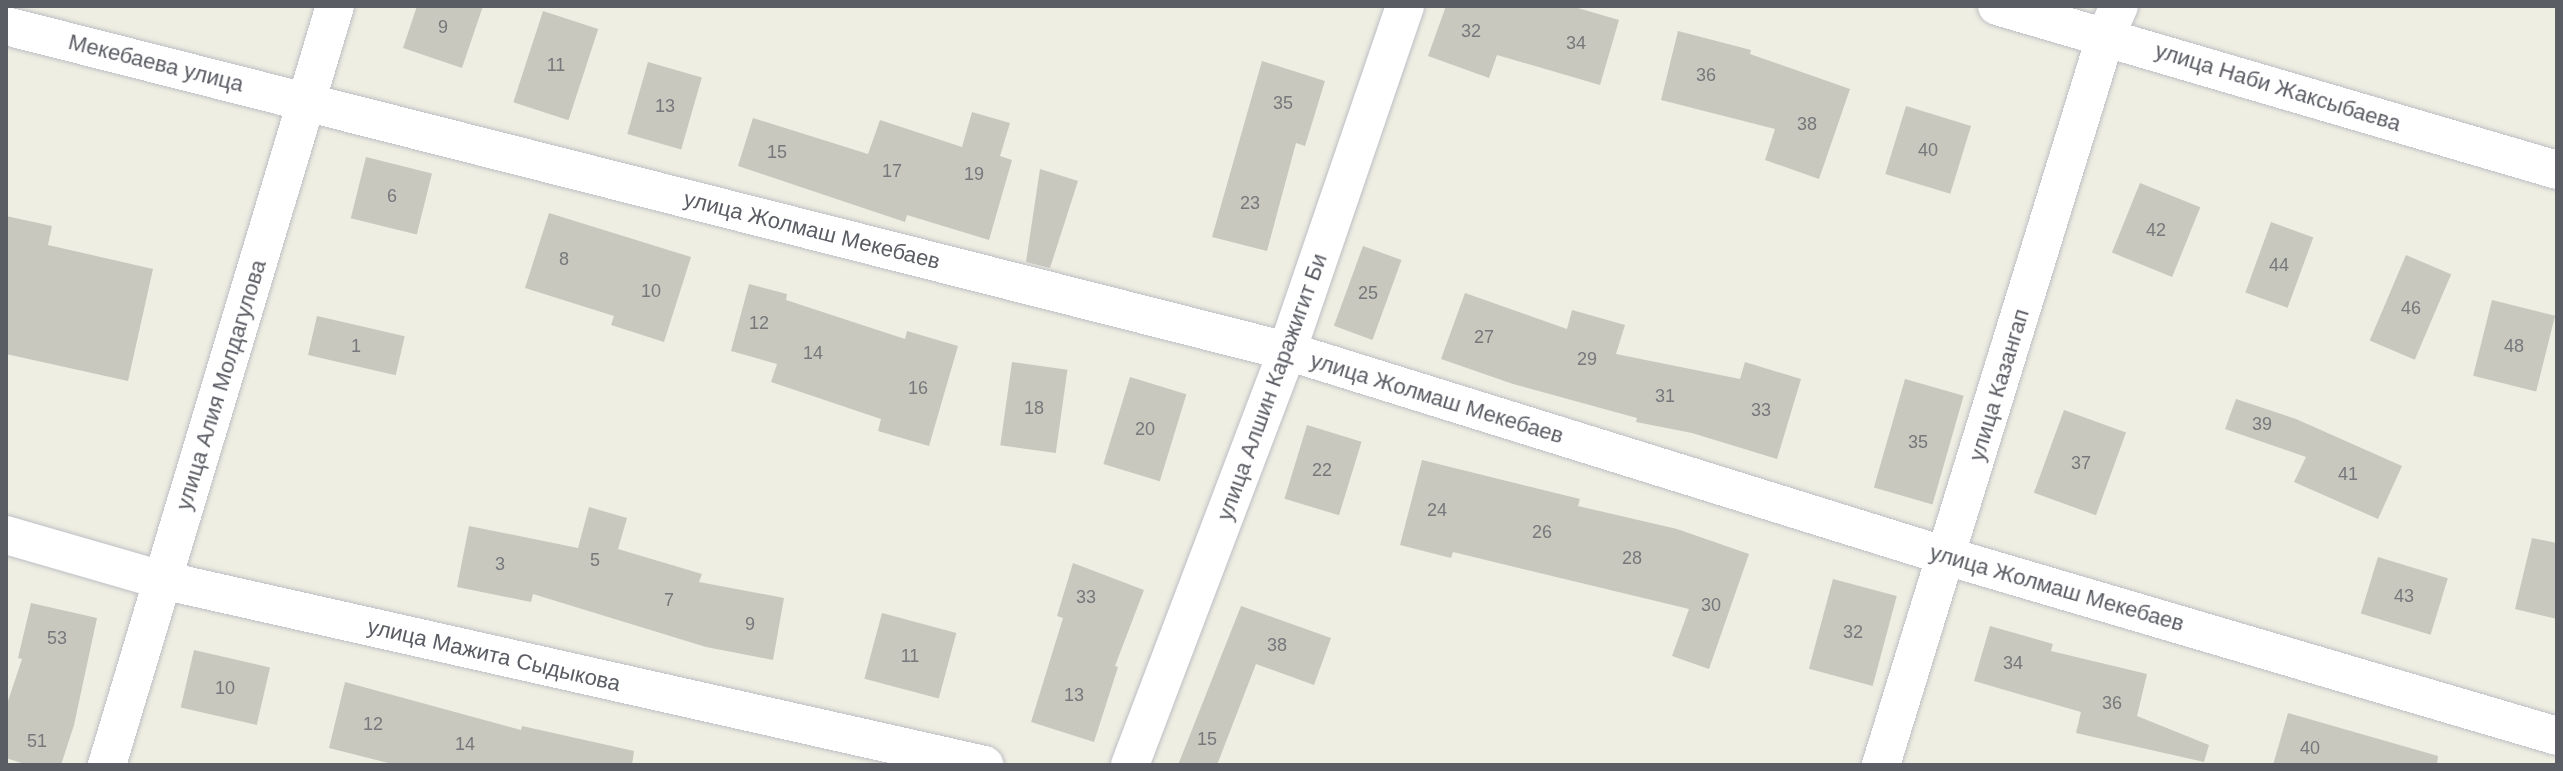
<!DOCTYPE html>
<html>
<head>
<meta charset="utf-8">
<style>
  body { margin:0 }
  #map { position:relative; width:2563px; height:771px; overflow:hidden; background:#eeeee2; font-family:Arial,sans-serif }
  div>[style] { position:absolute }
  [style*='--x'] { left:calc(var(--x)*1px); top:calc(var(--y)*1px); width:calc(var(--w)*1px); rotate:calc(var(--a)*1deg) }
  .building>* { inset:0; background:#c9c8bf; transform-origin:0 0 }
  .roads { filter:drop-shadow(0 0 2px #bdbec4) drop-shadow(0 0 2px #bdbec4) }
  .street>* { height:38px; margin:-19px; padding:0 19px; transform-origin:19px; border-radius:19px; background:#fff }
  span { translate:-50% -50%; white-space:nowrap; text-align:center; line-height:1.15; -webkit-text-stroke:8px #fff; paint-order:stroke }
  .number-label { font-size:18px; color:#76787b }
  .number-label span { -webkit-text-stroke-width:0 }
  .street-label { font-size:22px; color:#5b5d64 }
  .frame { position:absolute; inset:0; border:8px solid #5b5d64; pointer-events:none }
</style>
</head>
<body>
<div id="map">
  <div class="building">
    <i style="clip-path:polygon(417px 6px,483px 6px,462px 68px,403px 48px)"></i>
    <i style="clip-path:polygon(1446px 6px,1571px 6px,1619px 20px,1600px 85px,1497px 55px,1489px 78px,1428px 56px)"></i>
    <i style="left:543px;top:11px;width:58px;height:96px;rotate:18deg"></i>
    <i style="clip-path:polygon(1678px 31px,1751px 50px,1750px 54px,1850px 89px,1819px 179px,1765px 160px,1775px 129px,1661px 100px)"></i>
    <i style="clip-path:polygon(1262px 61px,1325px 81px,1305px 146px,1296px 143px,1267px 251px,1212px 237px)"></i>
    <i style="left:648px;top:62px;width:56px;height:75px;rotate:16deg"></i>
    <i style="left:1906px;top:106px;width:68px;height:71px;rotate:17deg"></i>
    <i style="clip-path:polygon(972px 112px,1010px 123px,1000px 156px,1012px 160px,989px 240px,907px 215px,905px 222px,738px 166px,753px 118px,868px 154px,880px 120px,962px 147px)"></i>
    <i style="left:366px;top:157px;width:68px;height:63px;rotate:14deg"></i>
    <i style="clip-path:polygon(1040px 169px,1078px 181px,1050px 268px,1026px 262px)"></i>
    <i style="left:2140px;top:183px;width:65px;height:75px;rotate:22deg"></i>
    <i style="clip-path:polygon(549px 213px,691px 257px,664px 342px,611px 325px,614px 316px,525px 288px)"></i>
    <i style="clip-path:polygon(6px 216px,52px 226px,48px 245px,153px 269px,128px 381px,6px 354px)"></i>
    <i style="left:2271px;top:222px;width:45px;height:75px;rotate:20deg"></i>
    <i style="left:1363px;top:246px;width:41px;height:85px;rotate:20deg"></i>
    <i style="left:2406px;top:255px;width:49px;height:93px;rotate:23deg"></i>
    <i style="clip-path:polygon(749px 284px,787px 294px,786px 300px,905px 339px,907px 331px,958px 346px,929px 446px,878px 431px,881px 419px,771px 382px,777px 364px,731px 351px)"></i>
    <i style="clip-path:polygon(1465px 293px,1567px 329px,1572px 310px,1625px 325px,1616px 354px,1740px 379px,1745px 362px,1801px 379px,1777px 459px,1692px 433px,1636px 422px,1637px 418px,1513px 384px,1441px 359px)"></i>
    <i style="left:2492px;top:300px;width:65px;height:78px;rotate:14deg"></i>
    <i style="left:317px;top:316px;width:90px;height:40px;rotate:13deg"></i>
    <i style="left:1012px;top:362px;width:56px;height:84px;rotate:8deg"></i>
    <i style="left:1130px;top:377px;width:59px;height:91px;rotate:17deg"></i>
    <i style="left:1905px;top:379px;width:61px;height:113px;rotate:16deg"></i>
    <i style="clip-path:polygon(2236px 399px,2296px 419px,2402px 466px,2378px 519px,2294px 482px,2306px 457px,2225px 429px)"></i>
    <i style="left:2064px;top:410px;width:66px;height:88px;rotate:20deg"></i>
    <i style="left:1307px;top:425px;width:57px;height:77px;rotate:17deg"></i>
    <i style="clip-path:polygon(1422px 460px,1580px 499px,1578px 506px,1677px 529px,1749px 554px,1709px 669px,1672px 656px,1689px 609px,1453px 552px,1451px 558px,1400px 545px)"></i>
    <i style="clip-path:polygon(589px 507px,627px 518px,618px 549px,702px 574px,699px 582px,784px 598px,773px 660px,706px 647px,533px 594px,531px 602px,457px 587px,469px 526px,578px 548px)"></i>
    <i style="clip-path:polygon(2532px 538px,2557px 543px,2557px 619px,2515px 609px)"></i>
    <i style="left:2378px;top:557px;width:73px;height:59px;rotate:17deg"></i>
    <i style="clip-path:polygon(1073px 563px,1144px 590px,1115px 666px,1118px 667px,1094px 742px,1031px 722px,1063px 618px,1057px 616px)"></i>
    <i style="left:1833px;top:579px;width:66px;height:93px;rotate:15deg"></i>
    <i style="clip-path:polygon(31px 603px,97px 618px,74px 725px,61px 765px,28px 765px,6px 758px,6px 707px,22px 659px,18px 658px)"></i>
    <i style="clip-path:polygon(1241px 606px,1331px 638px,1314px 685px,1256px 664px,1217px 765px,1178px 765px)"></i>
    <i style="left:882px;top:613px;width:77px;height:68px;rotate:15deg"></i>
    <i style="clip-path:polygon(1990px 626px,2053px 644px,2051px 651px,2147px 674px,2137px 716px,2209px 745px,2204px 762px,2076px 733px,2081px 712px,1974px 681px)"></i>
    <i style="left:194px;top:650px;width:78px;height:59px;rotate:13deg"></i>
    <i style="clip-path:polygon(345px 682px,521px 730px,522px 726px,634px 751px,632px 765px,396px 765px,329px 748px)"></i>
    <i style="clip-path:polygon(2288px 713px,2438px 756px,2437px 765px,2273px 765px)"></i>
  </div>
  <div class="roads">
    <div class="street">
      <i style="--x:1997;--y:6;--w:584;--a:16.32"></i>
      <i style="--x:6;--y:26;--w:1322;--a:14.24"></i>
      <i style="--x:1287;--y:351;--w:690;--a:17.28"></i>
      <i style="--x:1946;--y:556;--w:637;--a:16.41"></i>
      <i style="--x:6;--y:535;--w:162;--a:16.1"></i>
      <i style="--x:162;--y:580;--w:843;--a:12.68"></i>
      <i style="--x:107;--y:765;--w:793;--a:-73.28"></i>
      <i style="--x:1130;--y:765;--w:443;--a:-69.2"></i>
      <i style="--x:1287;--y:351;--w:365;--a:-71.1"></i>
      <i style="--x:1881;--y:765;--w:764;--a:-72.87"></i>
      <i style="--x:2106;--y:35;--w:32;--a:-66"></i>
    </div>
  </div>
  <div class="number-label">
    <span style="left:443px;top:27px">9</span>
    <span style="left:1471px;top:31px">32</span>
    <span style="left:1576px;top:43px">34</span>
    <span style="left:556px;top:65px">11</span>
    <span style="left:1706px;top:75px">36</span>
    <span style="left:1283px;top:103px">35</span>
    <span style="left:665px;top:106px">13</span>
    <span style="left:1807px;top:124px">38</span>
    <span style="left:1928px;top:150px">40</span>
    <span style="left:777px;top:152px">15</span>
    <span style="left:892px;top:171px">17</span>
    <span style="left:974px;top:174px">19</span>
    <span style="left:392px;top:196px">6</span>
    <span style="left:1250px;top:203px">23</span>
    <span style="left:2156px;top:230px">42</span>
    <span style="left:564px;top:259px">8</span>
    <span style="left:2279px;top:265px">44</span>
    <span style="left:651px;top:291px">10</span>
    <span style="left:1368px;top:293px">25</span>
    <span style="left:2411px;top:308px">46</span>
    <span style="left:759px;top:323px">12</span>
    <span style="left:1484px;top:337px">27</span>
    <span style="left:356px;top:346px">1</span>
    <span style="left:2514px;top:346px">48</span>
    <span style="left:813px;top:353px">14</span>
    <span style="left:1587px;top:359px">29</span>
    <span style="left:918px;top:388px">16</span>
    <span style="left:1665px;top:396px">31</span>
    <span style="left:1034px;top:408px">18</span>
    <span style="left:1761px;top:410px">33</span>
    <span style="left:2262px;top:424px">39</span>
    <span style="left:1145px;top:429px">20</span>
    <span style="left:1918px;top:442px">35</span>
    <span style="left:2081px;top:463px">37</span>
    <span style="left:1322px;top:470px">22</span>
    <span style="left:2348px;top:474px">41</span>
    <span style="left:1437px;top:510px">24</span>
    <span style="left:1542px;top:532px">26</span>
    <span style="left:1632px;top:558px">28</span>
    <span style="left:595px;top:560px">5</span>
    <span style="left:500px;top:564px">3</span>
    <span style="left:2404px;top:596px">43</span>
    <span style="left:1086px;top:597px">33</span>
    <span style="left:669px;top:600px">7</span>
    <span style="left:1711px;top:605px">30</span>
    <span style="left:750px;top:624px">9</span>
    <span style="left:1853px;top:632px">32</span>
    <span style="left:57px;top:638px">53</span>
    <span style="left:1277px;top:645px">38</span>
    <span style="left:910px;top:656px">11</span>
    <span style="left:2013px;top:663px">34</span>
    <span style="left:225px;top:688px">10</span>
    <span style="left:1074px;top:695px">13</span>
    <span style="left:2112px;top:703px">36</span>
    <span style="left:373px;top:724px">12</span>
    <span style="left:1207px;top:739px">15</span>
    <span style="left:37px;top:741px">51</span>
    <span style="left:465px;top:744px">14</span>
    <span style="left:2310px;top:748px">40</span>
  </div>
  <div class="street-label">
    <span style="left:156px;top:63px;rotate:14deg">Мекебаева улица</span>
    <span style="left:2278px;top:87px;rotate:17deg">улица Наби Жаксыбаева</span>
    <span style="left:812px;top:230px;rotate:14deg">улица Жолмаш Мекебаев</span>
    <span style="left:221px;top:385px;rotate:-73deg">улица Алия Молдагулова</span>
    <span style="left:1999px;top:385px;rotate:-73deg">улица Казангап</span>
    <span style="left:1272px;top:387px;rotate:-70deg">улица Алшин Каражигит Би</span>
    <span style="left:1437px;top:398px;rotate:17deg">улица Жолмаш Мекебаев</span>
    <span style="left:2057px;top:588px;rotate:16deg">улица Жолмаш Мекебаев</span>
    <span style="left:494px;top:655px;rotate:13deg">улица Мажита Сыдыкова</span>
  </div>
  <div class="frame"></div>
</div>
</body>
</html>
